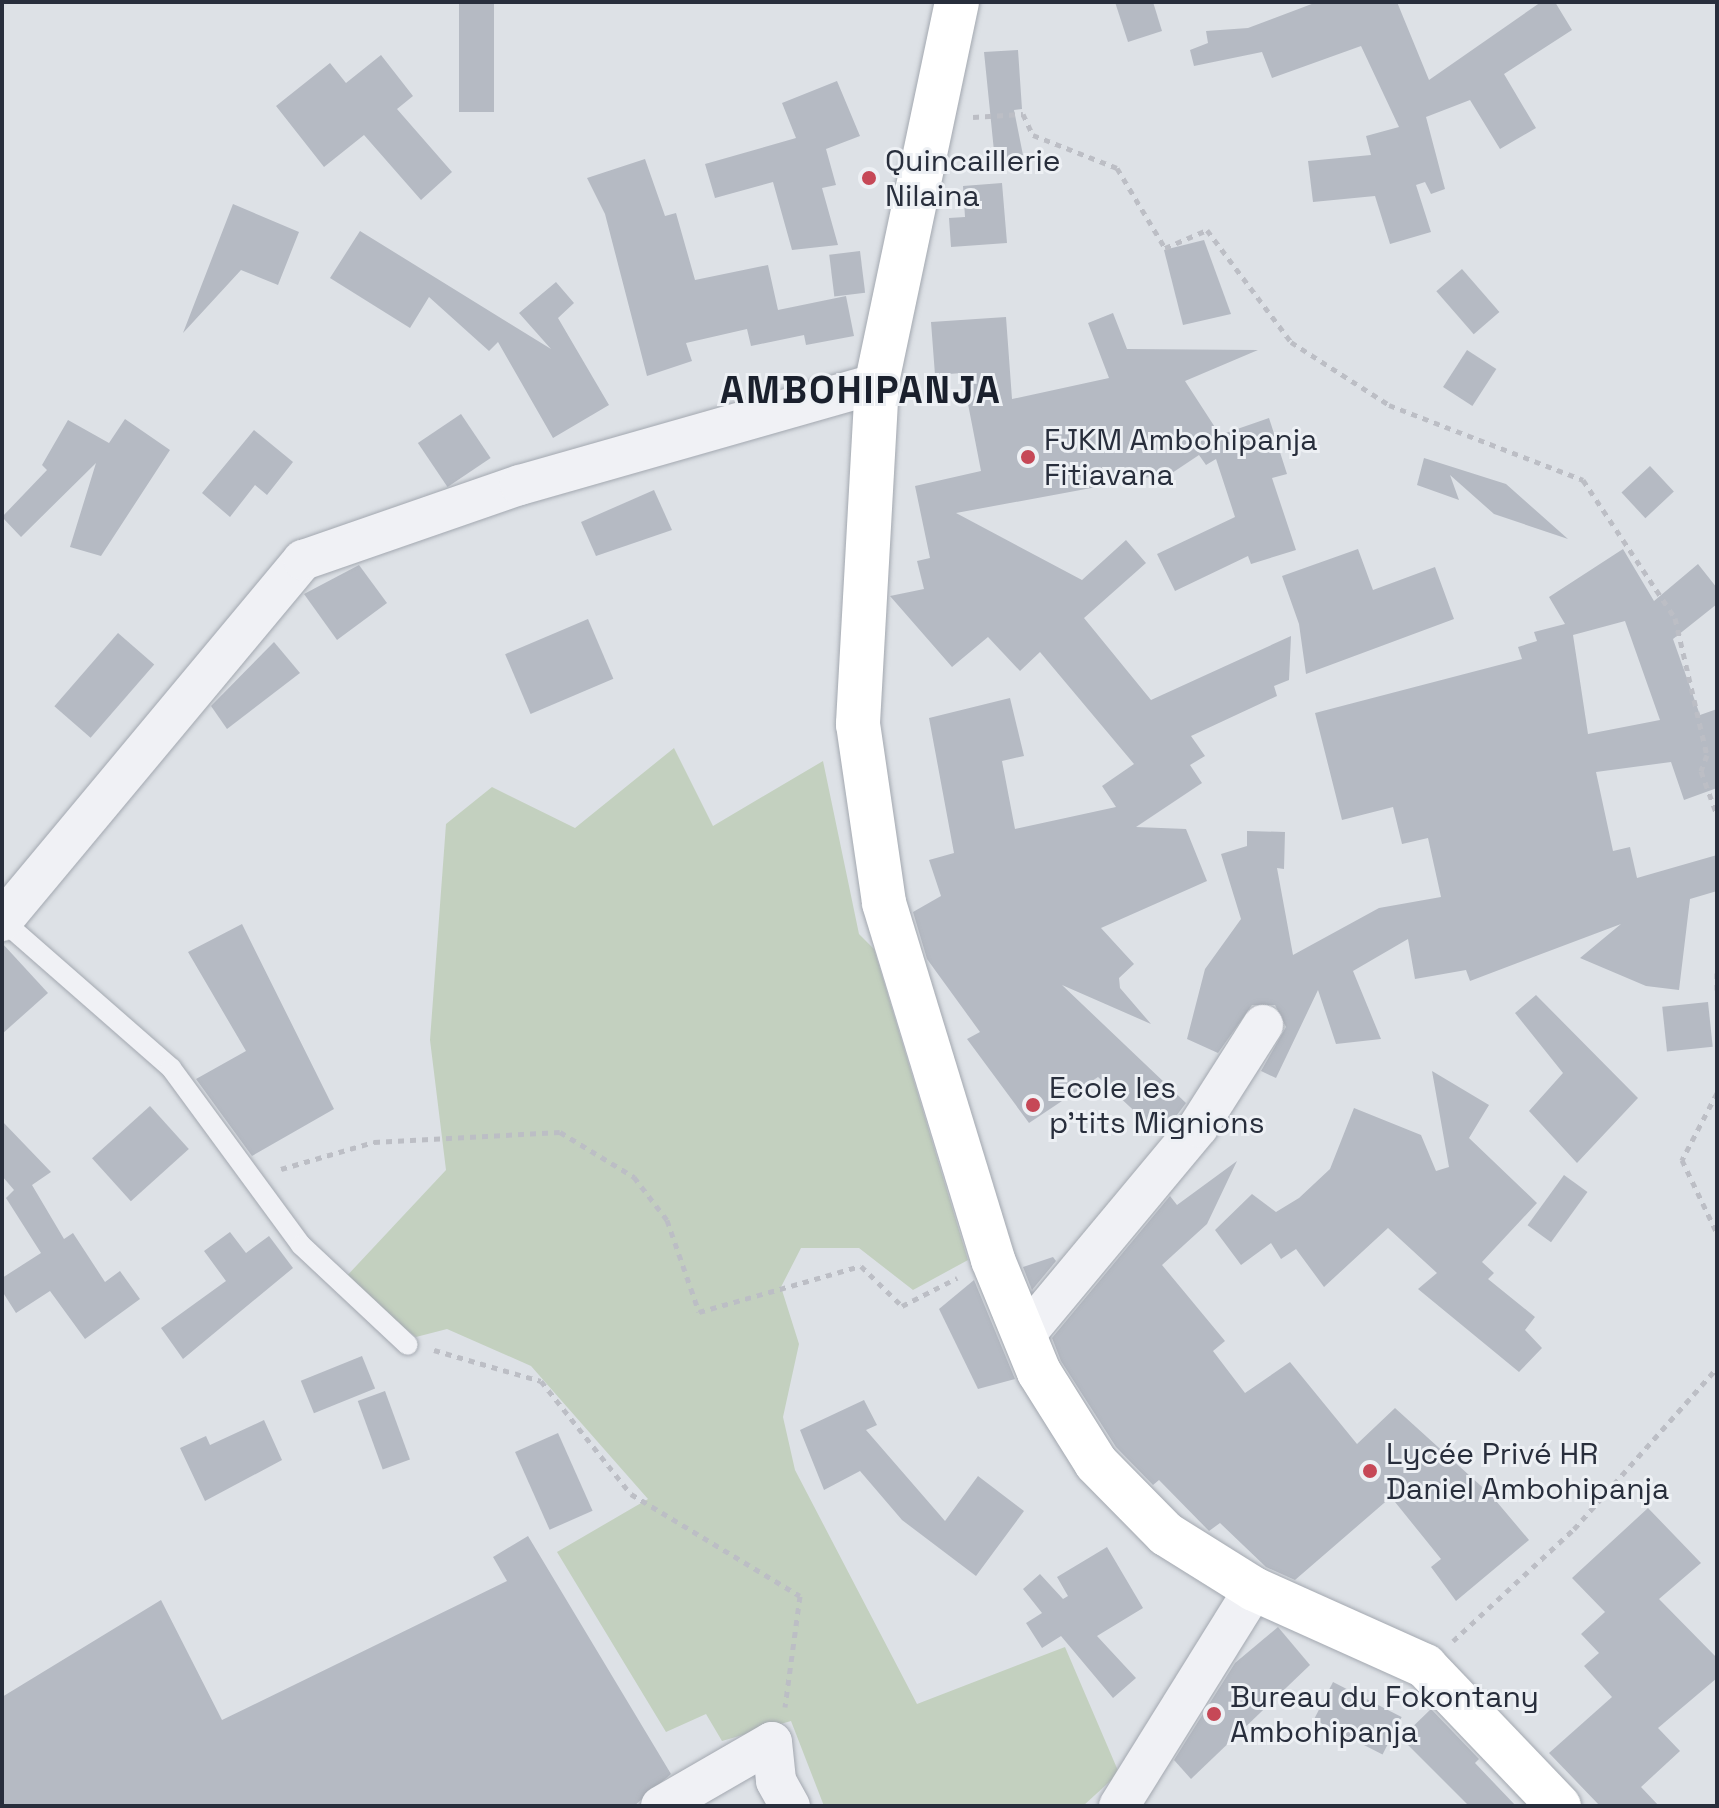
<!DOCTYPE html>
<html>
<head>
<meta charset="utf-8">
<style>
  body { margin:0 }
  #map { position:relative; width:1719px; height:1808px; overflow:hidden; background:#dde1e6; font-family:"Space Grotesk",sans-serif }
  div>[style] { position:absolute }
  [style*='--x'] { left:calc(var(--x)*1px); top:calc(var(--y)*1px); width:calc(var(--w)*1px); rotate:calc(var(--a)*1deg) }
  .green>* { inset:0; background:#c3d0bf }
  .building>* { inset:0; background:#b5bac3; transform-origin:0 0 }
  .path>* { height:5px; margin-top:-2.5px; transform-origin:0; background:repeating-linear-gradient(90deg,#bcbec5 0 6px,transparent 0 12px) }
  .roads { filter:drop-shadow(0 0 2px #a3a8b0) drop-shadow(0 0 2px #a3a8b0) }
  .lane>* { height:20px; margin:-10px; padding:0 10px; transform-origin:10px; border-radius:10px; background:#f0f1f5 }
  .street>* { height:40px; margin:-20px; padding:0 20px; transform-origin:20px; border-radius:20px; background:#f0f1f5 }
  .secondary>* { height:44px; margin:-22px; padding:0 22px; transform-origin:22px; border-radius:22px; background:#fff }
  .dots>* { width:22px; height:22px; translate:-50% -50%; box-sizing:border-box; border:4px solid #edf0f4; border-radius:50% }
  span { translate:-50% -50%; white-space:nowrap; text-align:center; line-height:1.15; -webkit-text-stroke:6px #edf0f4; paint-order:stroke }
  .poi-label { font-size:30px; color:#282e3c }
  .left { translate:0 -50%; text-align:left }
  .district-label { font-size:38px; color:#1a202d; font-weight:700; letter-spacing:2px }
  .frame { position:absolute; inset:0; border:4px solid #282e3c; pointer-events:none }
</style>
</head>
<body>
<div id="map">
  <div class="green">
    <i style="clip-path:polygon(674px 748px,713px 826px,823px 761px,859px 934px,874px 949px,968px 1260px,913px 1290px,859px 1248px,801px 1248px,781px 1287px,799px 1344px,783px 1417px,795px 1470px,917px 1704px,1065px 1647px,1119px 1773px,1083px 1806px,824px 1806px,791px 1721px,722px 1741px,706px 1714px,666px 1732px,557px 1552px,648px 1499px,531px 1366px,447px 1329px,416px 1337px,343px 1280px,446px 1170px,430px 1040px,446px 824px,492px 787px,575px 828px)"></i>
  </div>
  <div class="building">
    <i style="left:459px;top:2px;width:35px;height:110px"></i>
    <i style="clip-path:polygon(1115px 2px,1153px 2px,1162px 31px,1128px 42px)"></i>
    <i style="clip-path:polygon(1317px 2px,1397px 2px,1429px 80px,1541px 2px,1555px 2px,1572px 30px,1504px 74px,1536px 128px,1500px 149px,1470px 100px,1426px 117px,1445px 189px,1431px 194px,1425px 182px,1416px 185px,1431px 232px,1390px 244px,1375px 196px,1313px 202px,1308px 161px,1371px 155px,1366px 136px,1399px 127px,1361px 46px,1272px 78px,1262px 52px,1194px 66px,1190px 50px,1208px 43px,1206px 31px,1248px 28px)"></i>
    <i style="clip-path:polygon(1018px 50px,1022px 109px,1014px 110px,1023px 155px,995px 161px,984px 52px)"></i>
    <i style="clip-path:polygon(381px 55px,413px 96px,397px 109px,452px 172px,421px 200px,364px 135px,324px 167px,276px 106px,330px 63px,346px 83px)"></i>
    <i style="clip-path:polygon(837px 81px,860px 136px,826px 149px,836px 185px,822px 188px,838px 245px,792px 250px,773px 182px,715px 198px,705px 164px,796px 138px,782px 103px)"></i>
    <i style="clip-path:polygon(645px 159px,665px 216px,676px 213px,695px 280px,768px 265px,778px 310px,846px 296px,854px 336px,806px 345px,804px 335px,751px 346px,747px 329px,686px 343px,692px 361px,647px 376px,605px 214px,587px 178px)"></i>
    <i style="clip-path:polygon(1002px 183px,1007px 243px,951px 247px,949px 218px,965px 217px,963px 186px)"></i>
    <i style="clip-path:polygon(233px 204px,299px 232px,278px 285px,241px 270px,183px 333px)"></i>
    <i style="clip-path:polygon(360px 231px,551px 349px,519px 313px,556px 282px,574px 303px,558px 318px,609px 405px,553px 438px,498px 342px,489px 351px,429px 297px,410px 328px,330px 278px)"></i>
    <i style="clip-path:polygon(1204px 240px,1231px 314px,1183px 325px,1164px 250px)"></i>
    <i style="left:860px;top:251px;width:42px;height:31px;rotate:83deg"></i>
    <i style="left:1462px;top:269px;width:57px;height:34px;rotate:49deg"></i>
    <i style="clip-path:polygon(1113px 313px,1127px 349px,1258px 350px,1185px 381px,1220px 435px,1269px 418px,1287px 474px,1272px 478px,1296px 550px,1251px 564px,1248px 556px,1175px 591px,1157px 554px,1235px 517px,1216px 459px,1206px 465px,1199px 455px,1172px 473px,956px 513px,1082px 580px,1126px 540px,1146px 563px,1084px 618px,1151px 700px,1291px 636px,1289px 680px,1274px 686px,1277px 696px,1191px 736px,1205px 756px,1190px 765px,1202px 783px,1136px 827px,1186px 829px,1207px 881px,1101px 928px,1134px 964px,1119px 978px,1120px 988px,1151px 1024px,1062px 985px,1186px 1103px,1161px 1136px,1098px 1077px,1029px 1123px,967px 1039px,980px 1032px,927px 959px,913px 912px,941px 896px,929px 860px,954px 853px,929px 718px,1010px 698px,1024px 756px,1002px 761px,1015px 829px,1116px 807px,1102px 786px,1134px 764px,1040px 652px,1020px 671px,988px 637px,952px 667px,890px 596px,924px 589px,917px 561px,930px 558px,915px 486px,981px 471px,962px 373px,935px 375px,931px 322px,1006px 317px,1012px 399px,1109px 378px,1088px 323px)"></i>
    <i style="left:1467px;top:350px;width:35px;height:44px;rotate:33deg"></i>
    <i style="left:461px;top:414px;width:53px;height:52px;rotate:56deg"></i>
    <i style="clip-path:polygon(125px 419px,170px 450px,101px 556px,70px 547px,96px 463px,21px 537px,2px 517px,47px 470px,42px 465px,68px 420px,109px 443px)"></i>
    <i style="clip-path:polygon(254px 430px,293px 462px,267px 495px,255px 485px,230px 517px,202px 493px)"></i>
    <i style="clip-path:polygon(1424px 458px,1506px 484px,1568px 539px,1494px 514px,1450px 475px,1459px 500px,1417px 485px)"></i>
    <i style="left:1650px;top:466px;width:35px;height:39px;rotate:47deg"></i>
    <i style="clip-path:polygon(654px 490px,672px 530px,596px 556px,581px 522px)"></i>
    <i style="clip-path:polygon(1358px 549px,1373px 590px,1435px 567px,1454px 619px,1306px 674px,1299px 624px,1282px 576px)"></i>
    <i style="clip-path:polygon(evenodd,1623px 549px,1654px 601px,1698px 564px,1717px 588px,1717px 604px,1673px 639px,1700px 715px,1717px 709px,1717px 788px,1684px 800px,1671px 762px,1596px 772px,1613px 851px,1630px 847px,1637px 878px,1717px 855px,1717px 891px,1690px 899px,1679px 990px,1646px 986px,1580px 958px,1621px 924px,1470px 981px,1466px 970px,1415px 979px,1408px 939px,1353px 971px,1381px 1039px,1336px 1044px,1318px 990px,1276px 1078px,1261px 1071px,1286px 1027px,1275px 1005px,1252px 1005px,1218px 1053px,1187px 1039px,1205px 969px,1241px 919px,1221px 854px,1247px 846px,1247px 831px,1285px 832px,1284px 869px,1277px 868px,1293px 955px,1379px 908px,1441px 897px,1428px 838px,1402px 844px,1393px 807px,1342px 820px,1315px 713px,1522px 659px,1518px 647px,1537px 641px,1534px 632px,1565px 624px,1549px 597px,1623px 549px,1625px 621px,1660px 720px,1588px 734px,1573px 635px,1625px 621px)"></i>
    <i style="clip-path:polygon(359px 565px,387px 603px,337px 640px,304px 594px)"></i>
    <i style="left:588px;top:619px;width:65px;height:90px;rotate:67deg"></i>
    <i style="left:118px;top:633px;width:48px;height:97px;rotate:41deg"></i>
    <i style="clip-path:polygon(274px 642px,300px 673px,227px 729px,211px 706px)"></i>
    <i style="clip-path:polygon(242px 924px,334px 1109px,252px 1156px,196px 1079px,246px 1051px,188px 952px)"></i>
    <i style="clip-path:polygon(2px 943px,48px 993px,2px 1034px)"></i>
    <i style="clip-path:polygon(1536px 995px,1638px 1098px,1577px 1163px,1529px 1111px,1563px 1073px,1515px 1013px)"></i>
    <i style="left:1708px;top:1002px;width:45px;height:46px;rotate:84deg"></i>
    <i style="clip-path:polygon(1432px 1071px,1489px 1105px,1469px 1138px,1537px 1203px,1482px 1262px,1494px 1273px,1488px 1279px,1535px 1317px,1525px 1330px,1542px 1348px,1519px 1372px,1418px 1289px,1437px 1273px,1388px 1228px,1324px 1287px,1296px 1249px,1281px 1259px,1271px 1243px,1241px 1265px,1215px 1230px,1252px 1194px,1276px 1212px,1299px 1198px,1330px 1169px,1354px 1108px,1421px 1135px,1436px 1171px,1449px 1167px)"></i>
    <i style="left:150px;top:1106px;width:58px;height:78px;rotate:48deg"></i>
    <i style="clip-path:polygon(2px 1121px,51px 1172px,32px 1185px,64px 1239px,73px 1233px,105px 1282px,120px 1271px,140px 1299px,85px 1339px,50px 1291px,16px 1313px,2px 1291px,2px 1278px,41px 1253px,6px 1198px,14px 1190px,2px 1176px)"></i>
    <i style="clip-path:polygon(1237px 1161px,1207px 1224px,1162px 1265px,1225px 1341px,1213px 1351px,1245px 1393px,1290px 1362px,1357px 1444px,1395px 1408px,1491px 1495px,1529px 1540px,1456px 1601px,1431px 1567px,1441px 1559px,1391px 1497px,1295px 1580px,1266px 1567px,1220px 1523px,1209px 1531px,1159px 1480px,1153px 1485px,1116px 1447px,1061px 1361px,1052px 1338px,1170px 1196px,1177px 1205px)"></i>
    <i style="left:1564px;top:1175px;width:29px;height:62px;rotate:36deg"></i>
    <i style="clip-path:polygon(230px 1232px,246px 1253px,269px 1236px,293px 1268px,183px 1359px,161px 1328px,226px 1281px,204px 1251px)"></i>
    <i style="clip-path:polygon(1053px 1257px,1056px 1261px,1032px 1290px,1023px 1267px)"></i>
    <i style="clip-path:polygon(974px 1280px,1015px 1379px,978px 1389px,939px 1309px)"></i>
    <i style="left:362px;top:1356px;width:35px;height:66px;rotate:68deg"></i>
    <i style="left:385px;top:1391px;width:73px;height:29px;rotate:70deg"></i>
    <i style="clip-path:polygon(864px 1400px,877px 1425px,866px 1430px,945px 1521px,978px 1476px,1024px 1511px,976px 1576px,902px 1520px,860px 1471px,824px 1490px,800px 1430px)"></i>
    <i style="clip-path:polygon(264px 1420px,282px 1460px,205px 1501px,180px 1448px,206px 1436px,210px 1445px)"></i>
    <i style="left:558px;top:1433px;width:85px;height:47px;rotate:66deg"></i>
    <i style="clip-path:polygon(1648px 1508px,1701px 1563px,1659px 1599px,1717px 1658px,1717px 1678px,1658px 1728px,1680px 1751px,1641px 1787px,1659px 1806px,1600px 1806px,1549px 1753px,1612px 1697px,1584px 1666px,1599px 1653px,1581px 1634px,1605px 1612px,1572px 1578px)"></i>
    <i style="clip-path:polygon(528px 1536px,671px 1774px,634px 1806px,2px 1806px,2px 1697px,161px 1600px,222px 1720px,507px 1581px,493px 1557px)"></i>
    <i style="clip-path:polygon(1107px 1547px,1143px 1608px,1097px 1636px,1136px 1678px,1113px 1698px,1061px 1636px,1042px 1648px,1026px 1623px,1042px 1613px,1023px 1589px,1040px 1574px,1063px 1599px,1068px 1596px,1057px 1577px)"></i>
    <i style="clip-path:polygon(1278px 1627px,1310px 1665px,1191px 1779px,1174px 1760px,1235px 1663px)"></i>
    <i style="left:1333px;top:1682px;width:77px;height:42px;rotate:27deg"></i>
    <i style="clip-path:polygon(1431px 1709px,1479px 1759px,1475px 1763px,1516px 1806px,1469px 1806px,1401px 1738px)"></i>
  </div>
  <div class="path">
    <i style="--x:973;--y:117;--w:50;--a:-3.4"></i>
    <i style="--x:1023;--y:114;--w:23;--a:65"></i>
    <i style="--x:1033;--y:135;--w:90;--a:21.4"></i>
    <i style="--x:1117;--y:168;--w:93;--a:59"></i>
    <i style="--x:1165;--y:248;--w:46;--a:-23.2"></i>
    <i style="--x:1207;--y:230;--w:140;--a:53.1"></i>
    <i style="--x:1291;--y:342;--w:117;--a:32.7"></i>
    <i style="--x:1389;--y:405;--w:208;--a:21.1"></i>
    <i style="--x:1583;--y:480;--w:166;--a:56.3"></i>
    <i style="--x:1675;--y:618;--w:141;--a:76.9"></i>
    <i style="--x:1707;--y:755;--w:17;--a:111"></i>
    <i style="--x:1701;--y:771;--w:47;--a:70"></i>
    <i style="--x:1717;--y:973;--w:17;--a:90"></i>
    <i style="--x:1717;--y:1093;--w:76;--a:117.6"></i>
    <i style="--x:1682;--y:1160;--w:81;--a:64.4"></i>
    <i style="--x:281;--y:1169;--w:97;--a:-16.2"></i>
    <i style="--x:374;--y:1142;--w:186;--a:-3.1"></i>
    <i style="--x:560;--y:1132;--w:87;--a:31.3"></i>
    <i style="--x:634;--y:1177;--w:54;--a:52.5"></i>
    <i style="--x:667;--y:1220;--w:97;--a:70.8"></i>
    <i style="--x:699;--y:1312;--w:168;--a:-15.9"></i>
    <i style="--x:861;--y:1266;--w:57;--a:44.3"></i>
    <i style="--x:902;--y:1306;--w:62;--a:-27"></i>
    <i style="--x:434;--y:1350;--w:111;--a:16.2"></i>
    <i style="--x:541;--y:1381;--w:144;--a:51.5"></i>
    <i style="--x:631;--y:1494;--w:197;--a:31.1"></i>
    <i style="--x:800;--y:1596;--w:112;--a:97.7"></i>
    <i style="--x:1453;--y:1641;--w:165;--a:-42.8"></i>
    <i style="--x:1574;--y:1529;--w:215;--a:-48.4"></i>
  </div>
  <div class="roads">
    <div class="lane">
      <i style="--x:2;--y:920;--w:225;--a:41.2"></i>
      <i style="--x:171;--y:1068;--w:220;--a:53.7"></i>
      <i style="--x:301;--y:1245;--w:146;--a:43.1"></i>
    </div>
    <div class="street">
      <i style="--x:2;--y:921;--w:470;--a:-50.2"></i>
      <i style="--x:303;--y:560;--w:230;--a:-19.1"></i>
      <i style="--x:520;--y:485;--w:371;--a:-15.9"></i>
      <i style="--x:1024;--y:1336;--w:272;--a:-50.2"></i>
      <i style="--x:1198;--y:1127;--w:121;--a:-57.5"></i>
      <i style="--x:661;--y:1806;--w:128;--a:-30"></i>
      <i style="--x:772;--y:1742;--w:39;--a:84"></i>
      <i style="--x:776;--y:1781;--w:29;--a:61"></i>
      <i style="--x:1119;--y:1806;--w:256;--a:-58.1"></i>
    </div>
    <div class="secondary">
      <i style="--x:957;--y:2;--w:389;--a:101.9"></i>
      <i style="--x:877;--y:383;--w:342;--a:93.2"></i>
      <i style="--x:858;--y:724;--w:181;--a:81.7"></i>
      <i style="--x:884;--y:903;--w:373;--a:73"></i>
      <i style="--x:993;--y:1260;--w:121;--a:67.7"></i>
      <i style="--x:1039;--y:1372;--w:107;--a:57.9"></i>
      <i style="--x:1096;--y:1463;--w:100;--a:45.4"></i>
      <i style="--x:1166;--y:1534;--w:104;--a:32"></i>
      <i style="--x:1254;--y:1589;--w:188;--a:24.2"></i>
      <i style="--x:1425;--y:1666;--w:194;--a:46.3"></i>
    </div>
  </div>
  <div class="dots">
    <i style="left:869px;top:178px;background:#c64857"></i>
    <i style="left:1028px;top:457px;background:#c64857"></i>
    <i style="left:1033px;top:1105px;background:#c64857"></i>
    <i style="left:1370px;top:1471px;background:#c64857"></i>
    <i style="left:1214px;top:1714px;background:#c64857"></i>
  </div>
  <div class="poi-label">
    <span class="left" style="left:885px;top:178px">Quincaillerie<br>Nilaina</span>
    <span class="left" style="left:1044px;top:457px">FJKM Ambohipanja<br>Fitiavana</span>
    <span class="left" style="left:1049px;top:1105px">Ecole les<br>p’tits Mignions</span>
    <span class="left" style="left:1386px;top:1471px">Lycée Privé HR<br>Daniel Ambohipanja</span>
    <span class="left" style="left:1230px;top:1714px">Bureau du Fokontany<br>Ambohipanja</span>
  </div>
  <div class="district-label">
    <span style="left:861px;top:391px">AMBOHIPANJA</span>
  </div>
  <div class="frame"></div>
</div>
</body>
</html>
